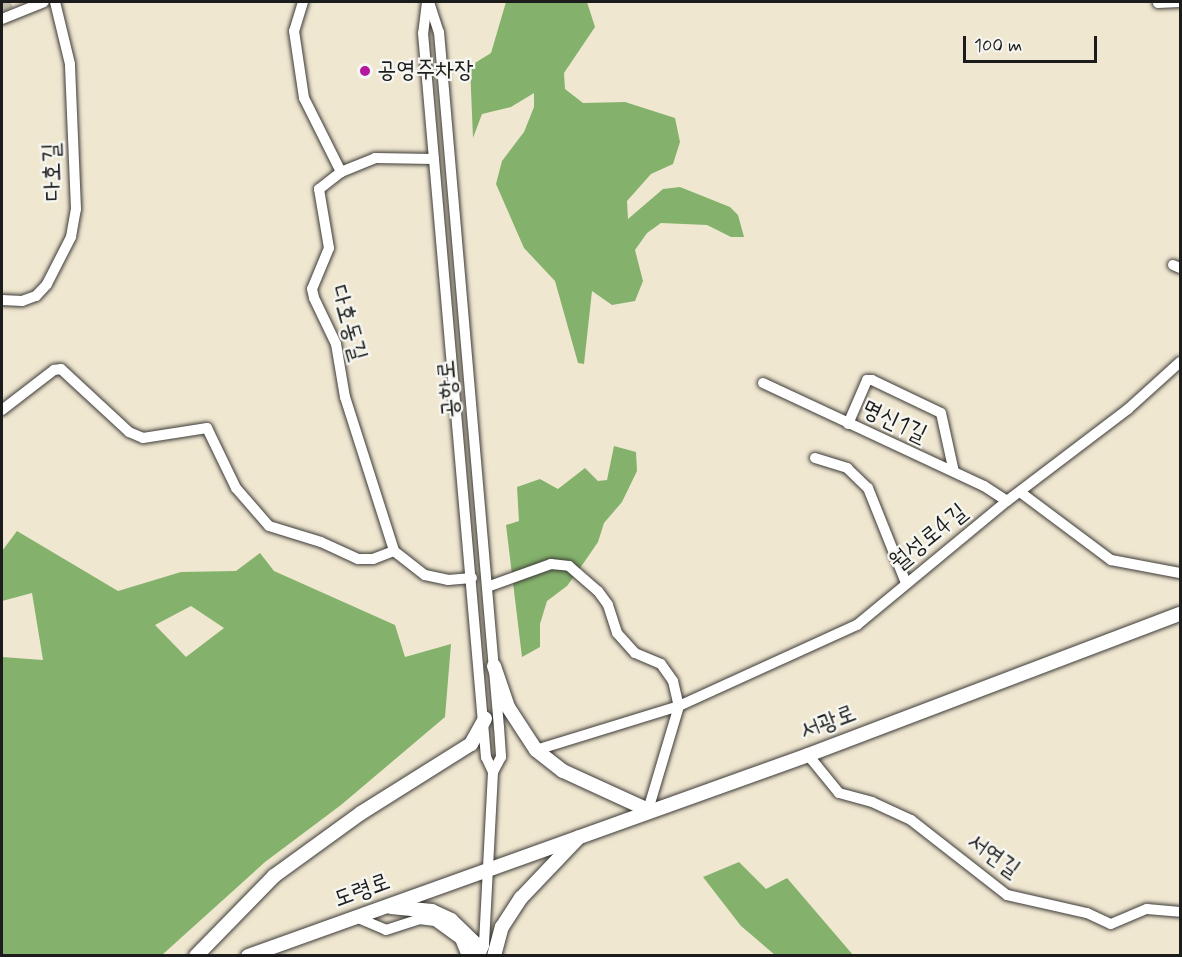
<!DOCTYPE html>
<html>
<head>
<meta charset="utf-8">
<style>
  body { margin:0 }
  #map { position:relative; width:1182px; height:957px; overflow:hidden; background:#f0e7d1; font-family:Mynerve,"Poor Story",sans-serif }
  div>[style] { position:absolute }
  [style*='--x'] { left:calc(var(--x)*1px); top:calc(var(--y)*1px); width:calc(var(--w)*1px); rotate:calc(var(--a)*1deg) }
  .forest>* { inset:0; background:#84b26c }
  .minor-tunnel>* { height:10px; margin-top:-5px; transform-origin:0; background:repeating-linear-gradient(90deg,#c6bead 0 10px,transparent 0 15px) }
  .roads { filter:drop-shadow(0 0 2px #3c3a37) drop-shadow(0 0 2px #3c3a37) }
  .minor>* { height:10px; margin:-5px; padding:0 5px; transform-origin:5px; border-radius:5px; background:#fff }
  .major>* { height:14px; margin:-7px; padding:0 7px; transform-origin:7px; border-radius:7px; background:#fff }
  .dots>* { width:16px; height:16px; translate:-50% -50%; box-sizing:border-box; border:3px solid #f6f6f2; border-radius:50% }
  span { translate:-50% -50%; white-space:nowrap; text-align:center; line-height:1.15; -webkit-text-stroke:4.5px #f6f6f2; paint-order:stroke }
  .poi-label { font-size:24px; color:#1c1c1c }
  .left { translate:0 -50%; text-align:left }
  .street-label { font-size:24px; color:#1c1c1c }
  .frame { position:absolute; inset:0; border:3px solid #1c1c1c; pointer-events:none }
  .scale { position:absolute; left:963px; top:36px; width:134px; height:27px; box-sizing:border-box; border:3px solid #1c1c1c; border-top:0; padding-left:8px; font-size:18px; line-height:21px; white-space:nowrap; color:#1c1c1c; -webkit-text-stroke:4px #f6f6f2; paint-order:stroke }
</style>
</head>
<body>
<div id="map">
  <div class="forest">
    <i style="clip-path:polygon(506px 2px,587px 2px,595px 27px,564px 73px,565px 89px,583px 103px,625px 102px,675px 118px,680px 142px,673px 164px,651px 174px,627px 201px,628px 219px,663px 189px,680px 187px,730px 207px,738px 215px,744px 237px,731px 237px,707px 225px,661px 223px,647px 233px,635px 250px,643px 281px,635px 301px,612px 305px,592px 291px,584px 364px,578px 363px,555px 281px,524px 248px,496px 184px,502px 161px,524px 132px,534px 107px,534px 93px,511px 107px,482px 114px,473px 138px,470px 66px,491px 53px)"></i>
    <i style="clip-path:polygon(614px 446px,636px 452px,637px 471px,622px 502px,604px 523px,598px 542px,585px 561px,567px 586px,547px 601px,540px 624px,540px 647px,522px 657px,506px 525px,519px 521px,517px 487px,540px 479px,558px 489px,585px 468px,598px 481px,607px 480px)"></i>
    <i style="clip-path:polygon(evenodd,17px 531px,118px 591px,181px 572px,236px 571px,260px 553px,274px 571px,395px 625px,405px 657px,451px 644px,445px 717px,341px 805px,265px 862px,162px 955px,2px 955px,2px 657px,43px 660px,32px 593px,2px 601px,2px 551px,17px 531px,191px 606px,224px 628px,186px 657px,155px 625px,191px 606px)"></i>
    <i style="clip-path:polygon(739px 862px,766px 889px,787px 878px,853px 955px,775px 955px,741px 926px,703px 877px)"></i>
  </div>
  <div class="minor-tunnel">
    <i style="--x:2;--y:7;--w:11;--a:-27"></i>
  </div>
  <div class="roads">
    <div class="minor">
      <i style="--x:303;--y:2;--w:30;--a:107"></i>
      <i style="--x:294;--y:31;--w:68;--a:81.5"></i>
      <i style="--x:304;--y:98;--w:83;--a:63.4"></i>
      <i style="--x:341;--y:172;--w:28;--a:142"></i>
      <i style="--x:319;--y:189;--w:60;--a:80.4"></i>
      <i style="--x:329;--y:248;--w:44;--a:112.5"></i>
      <i style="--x:312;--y:289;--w:9;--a:77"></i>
      <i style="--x:314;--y:298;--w:51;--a:64.4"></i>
      <i style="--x:336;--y:344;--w:54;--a:80.4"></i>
      <i style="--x:345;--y:397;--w:162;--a:72.3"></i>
      <i style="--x:394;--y:551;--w:39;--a:38"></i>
      <i style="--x:425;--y:575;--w:24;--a:12"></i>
      <i style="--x:448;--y:580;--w:24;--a:-5"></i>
      <i style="--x:427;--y:2;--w:31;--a:97"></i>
      <i style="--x:423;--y:33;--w:727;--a:85.03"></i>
      <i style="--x:486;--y:757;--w:17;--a:65"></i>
      <i style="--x:493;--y:772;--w:174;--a:93"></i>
      <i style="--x:484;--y:946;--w:11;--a:112"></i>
      <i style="--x:429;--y:2;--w:32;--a:72"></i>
      <i style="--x:439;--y:32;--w:698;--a:85.07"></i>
      <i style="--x:499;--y:727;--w:30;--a:86"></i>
      <i style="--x:501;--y:757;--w:17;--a:118"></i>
      <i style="--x:1158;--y:3;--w:21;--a:-3"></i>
      <i style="--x:2;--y:19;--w:45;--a:-22"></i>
      <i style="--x:341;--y:172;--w:37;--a:-22"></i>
      <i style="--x:375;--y:158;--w:59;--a:1"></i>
      <i style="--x:1173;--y:265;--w:8;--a:23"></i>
      <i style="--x:2;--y:300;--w:20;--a:3"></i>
      <i style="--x:22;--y:301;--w:15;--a:-20"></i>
      <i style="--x:36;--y:296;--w:16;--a:-47"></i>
      <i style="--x:47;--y:284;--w:53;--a:-62.9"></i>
      <i style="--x:71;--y:237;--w:28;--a:-80"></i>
      <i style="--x:76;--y:209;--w:145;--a:-92.4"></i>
      <i style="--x:70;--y:64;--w:64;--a:-103.6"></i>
      <i style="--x:763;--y:383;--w:244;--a:25"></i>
      <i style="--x:984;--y:486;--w:27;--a:33"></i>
      <i style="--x:2;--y:410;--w:66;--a:-37.6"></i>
      <i style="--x:54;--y:370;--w:7;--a:-8"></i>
      <i style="--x:61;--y:369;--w:93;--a:42.8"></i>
      <i style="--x:129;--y:432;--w:15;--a:23"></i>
      <i style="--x:143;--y:438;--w:65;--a:-8.9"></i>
      <i style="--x:207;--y:428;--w:67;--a:64.2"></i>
      <i style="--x:236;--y:488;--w:50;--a:49"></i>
      <i style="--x:269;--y:526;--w:54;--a:17.1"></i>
      <i style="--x:321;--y:542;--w:41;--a:24.7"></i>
      <i style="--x:358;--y:559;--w:15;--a:0"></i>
      <i style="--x:373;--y:559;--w:22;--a:-21"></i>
      <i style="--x:848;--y:424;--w:48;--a:-66.6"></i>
      <i style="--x:867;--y:380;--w:5;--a:0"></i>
      <i style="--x:872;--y:380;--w:76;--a:25.6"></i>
      <i style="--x:941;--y:413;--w:60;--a:77.6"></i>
      <i style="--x:815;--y:458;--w:34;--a:17"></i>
      <i style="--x:847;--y:468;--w:29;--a:44"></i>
      <i style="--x:868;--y:488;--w:102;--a:68.2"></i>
      <i style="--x:1020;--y:492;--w:114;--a:36.8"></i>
      <i style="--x:1111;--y:560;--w:70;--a:10.7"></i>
      <i style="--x:487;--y:587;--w:68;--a:-19.8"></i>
      <i style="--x:551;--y:564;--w:18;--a:6"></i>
      <i style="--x:569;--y:566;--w:38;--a:41"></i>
      <i style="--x:598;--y:591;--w:17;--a:54"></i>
      <i style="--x:608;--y:605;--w:29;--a:72"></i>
      <i style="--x:617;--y:633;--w:27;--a:48"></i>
      <i style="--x:635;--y:653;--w:28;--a:23"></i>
      <i style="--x:661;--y:664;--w:21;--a:55"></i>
      <i style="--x:673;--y:681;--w:26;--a:77"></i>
      <i style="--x:679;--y:706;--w:150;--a:162.9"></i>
      <i style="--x:808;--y:755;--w:49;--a:50.8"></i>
      <i style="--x:839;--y:793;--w:34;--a:15"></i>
      <i style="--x:872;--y:802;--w:43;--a:24.8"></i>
      <i style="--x:911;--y:820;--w:122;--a:38"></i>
      <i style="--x:1007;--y:895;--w:82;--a:12.7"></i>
      <i style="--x:1087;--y:913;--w:26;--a:25"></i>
      <i style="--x:1111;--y:924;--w:39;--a:-23"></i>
      <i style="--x:1147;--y:909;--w:33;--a:5"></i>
      <i style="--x:648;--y:810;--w:109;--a:-73.4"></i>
      <i style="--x:679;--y:706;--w:196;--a:-24.5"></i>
      <i style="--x:857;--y:625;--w:195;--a:-39.6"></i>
      <i style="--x:1007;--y:501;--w:152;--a:-37.2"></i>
      <i style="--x:1128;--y:409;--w:70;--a:-42.1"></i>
      <i style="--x:358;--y:918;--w:30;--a:23"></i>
      <i style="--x:386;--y:930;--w:35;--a:-18"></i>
      <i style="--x:419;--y:919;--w:16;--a:7"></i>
      <i style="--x:435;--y:921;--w:31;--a:36"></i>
      <i style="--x:460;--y:939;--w:18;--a:68"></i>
    </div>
    <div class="major">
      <i style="--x:494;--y:666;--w:43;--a:71.1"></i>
      <i style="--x:508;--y:707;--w:51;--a:56.9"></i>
      <i style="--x:536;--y:750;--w:34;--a:38"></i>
      <i style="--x:563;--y:771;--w:94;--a:24.6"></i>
      <i style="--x:391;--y:907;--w:41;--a:5.6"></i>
      <i style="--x:432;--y:911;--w:21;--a:25"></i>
      <i style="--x:451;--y:920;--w:33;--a:44"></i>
      <i style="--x:475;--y:943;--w:13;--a:86"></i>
      <i style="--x:196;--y:956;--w:112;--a:-45.7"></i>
      <i style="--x:274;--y:876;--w:107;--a:-35.9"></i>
      <i style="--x:361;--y:813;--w:130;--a:-32.1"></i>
      <i style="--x:471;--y:744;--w:29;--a:-61"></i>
      <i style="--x:248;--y:956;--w:595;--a:-19.74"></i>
      <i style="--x:808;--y:755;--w:398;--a:-20.8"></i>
      <i style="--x:494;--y:956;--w:30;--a:-75"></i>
      <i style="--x:502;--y:927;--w:35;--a:-57"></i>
      <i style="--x:521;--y:898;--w:84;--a:-46.4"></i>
    </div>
  </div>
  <div class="dots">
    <i style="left:365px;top:71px;background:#b5179e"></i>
  </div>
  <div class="poi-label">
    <span class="left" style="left:377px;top:71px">공영주차장</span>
  </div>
  <div class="street-label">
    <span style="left:53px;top:172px;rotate:-92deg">다호길</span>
    <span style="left:348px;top:323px;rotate:74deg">다호동길</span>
    <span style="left:449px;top:389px;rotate:-95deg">공항로</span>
    <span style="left:894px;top:422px;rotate:25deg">명신1길</span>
    <span style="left:929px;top:538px;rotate:-39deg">월성로4길</span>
    <span style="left:828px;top:723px;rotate:-21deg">서광로</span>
    <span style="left:993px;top:856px;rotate:35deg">서연길</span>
    <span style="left:362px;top:891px;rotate:-20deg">도령로</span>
  </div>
  <div class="frame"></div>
  <div class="scale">100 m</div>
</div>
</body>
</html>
